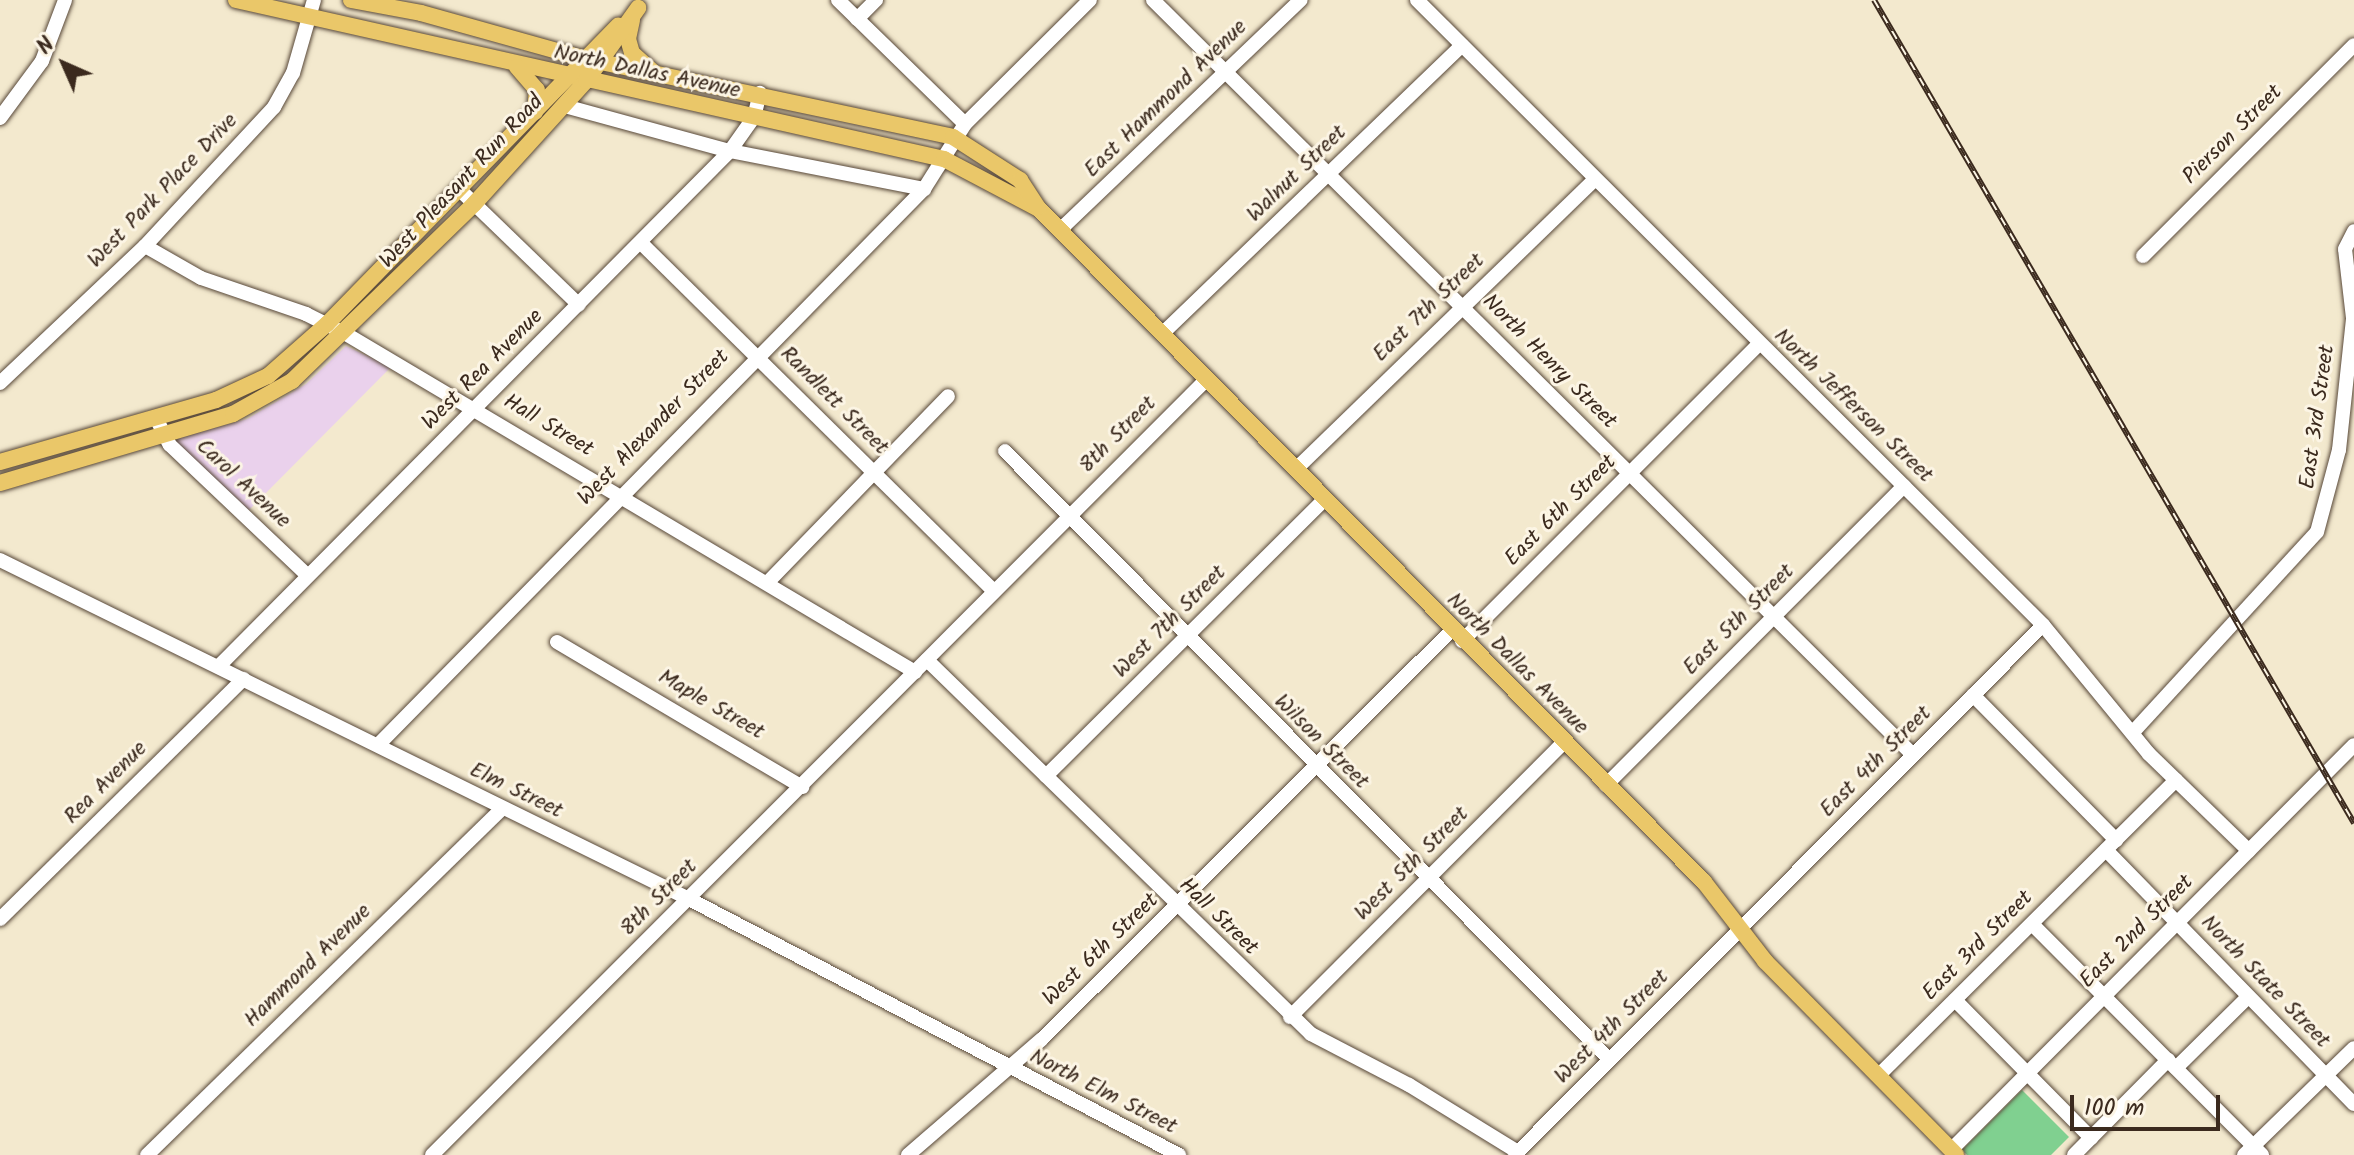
<!DOCTYPE html>
<html>
<head>
<meta charset="utf-8">
<style>
  body { margin:0 }
  #map { position:relative; width:2354px; height:1155px; overflow:hidden; background:#f3e9ce; font-family:Kalam,sans-serif }
  div>[style] { position:absolute }
  [style*='--x'] { left:calc(var(--x)*1px); top:calc(var(--y)*1px); width:calc(var(--w)*1px); rotate:calc(var(--a)*1deg) }
  .built>* { inset:0; background:#ead1ec }
  .green>* { inset:0; background:#80d090 }
  .roads { filter:drop-shadow(0 0 2px #574738) drop-shadow(0 0 2px #574738) }
  .minor>* { height:14px; margin:-7px; padding:0 7px; transform-origin:7px; border-radius:7px; background:#fff }
  .major>* { height:16px; margin:-8px; padding:0 8px; transform-origin:8px; border-radius:8px; background:#eac769 }
  .rail>* { height:6px; margin-top:-3px; transform-origin:0; background:repeating-linear-gradient(90deg,#fcf5e5 0 9px,#3b2a1e 0 18px); box-sizing:border-box; border-block:2px solid #3b2a1e }
  span { translate:-50% -50%; white-space:nowrap; text-align:center; line-height:1.15; -webkit-text-stroke:6px #fcf5e5; paint-order:stroke }
  .street-label { font-size:22px; color:#3b2a1e }
  .north { position:absolute; left:24px; top:24px; width:80px; height:80px; -webkit-text-stroke:6px #fcf5e5; paint-order:stroke; rotate:315deg; font-size:22px; font-weight:700; line-height:32px; text-align:center; color:#3b2a1e }
  .north::after { content:''; display:block; margin:auto; width:28px; height:36px; background:#3b2a1e; clip-path:polygon(50% 0,100% 100%,50% 72%,0 100%) }
  .scale { position:absolute; left:2070px; top:1095px; width:150px; height:36px; box-sizing:border-box; border:4px solid #3b2a1e; border-top:0; padding-left:10px; font-size:24px; line-height:28px; white-space:nowrap; color:#3b2a1e; -webkit-text-stroke:6px #fcf5e5; paint-order:stroke }
</style>
</head>
<body>
<div id="map">
  <div class="built">
    <i style="clip-path:polygon(346px 346px,391px 367px,246px 513px,171px 440px,247px 419px,306px 384px)"></i>
  </div>
  <div class="green">
    <i style="clip-path:polygon(2022px 1090px,2069px 1137px,2051px 1155px,1967px 1155px,1962px 1150px)"></i>
  </div>
  <div class="roads">
    <div class="minor">
      <i style="--x:838;--y:0;--w:177;--a:44.3"></i>
      <i style="--x:1153;--y:0;--w:1071;--a:44.81"></i>
      <i style="--x:1417;--y:0;--w:885;--a:44.95"></i>
      <i style="--x:2043;--y:625;--w:167;--a:50.6"></i>
      <i style="--x:2149;--y:754;--w:139;--a:44.1"></i>
      <i style="--x:857;--y:19;--w:27;--a:-45"></i>
      <i style="--x:565;--y:106;--w:171;--a:15.3"></i>
      <i style="--x:730;--y:151;--w:198;--a:11.1"></i>
      <i style="--x:0;--y:118;--w:71;--a:-53.6"></i>
      <i style="--x:42;--y:61;--w:65;--a:-69.3"></i>
      <i style="--x:460;--y:190;--w:165;--a:44"></i>
      <i style="--x:1062;--y:228;--w:330;--a:-43.7"></i>
      <i style="--x:641;--y:243;--w:496;--a:44.6"></i>
      <i style="--x:145;--y:246;--w:64;--a:29.7"></i>
      <i style="--x:201;--y:278;--w:111;--a:18.9"></i>
      <i style="--x:306;--y:314;--w:45;--a:26.6"></i>
      <i style="--x:346;--y:334;--w:662;--a:30.71"></i>
      <i style="--x:2143;--y:256;--w:298;--a:-45"></i>
      <i style="--x:1163;--y:333;--w:415;--a:-43.9"></i>
      <i style="--x:0;--y:383;--w:199;--a:-43.4"></i>
      <i style="--x:145;--y:246;--w:190;--a:-47.1"></i>
      <i style="--x:274;--y:107;--w:39;--a:-61"></i>
      <i style="--x:293;--y:73;--w:76;--a:-74"></i>
      <i style="--x:156;--y:418;--w:30;--a:63"></i>
      <i style="--x:170;--y:445;--w:190;--a:43.5"></i>
      <i style="--x:1005;--y:451;--w:858;--a:45.19"></i>
      <i style="--x:1296;--y:469;--w:415;--a:-44.1"></i>
      <i style="--x:0;--y:560;--w:768;--a:26.2"></i>
      <i style="--x:689;--y:899;--w:553;--a:27.58"></i>
      <i style="--x:767;--y:583;--w:260;--a:-45.9"></i>
      <i style="--x:1462;--y:641;--w:420;--a:-45"></i>
      <i style="--x:557;--y:642;--w:285;--a:30.6"></i>
      <i style="--x:927;--y:660;--w:536;--a:44.24"></i>
      <i style="--x:1311;--y:1034;--w:110;--a:27.5"></i>
      <i style="--x:1409;--y:1085;--w:128;--a:31.6"></i>
      <i style="--x:219;--y:666;--w:725;--a:-45.22"></i>
      <i style="--x:730;--y:151;--w:42;--a:-54.8"></i>
      <i style="--x:754;--y:117;--w:25;--a:-76"></i>
      <i style="--x:1973;--y:695;--w:204;--a:45.4"></i>
      <i style="--x:2134;--y:731;--w:270;--a:-47.4"></i>
      <i style="--x:2317;--y:532;--w:85;--a:-75"></i>
      <i style="--x:2339;--y:450;--w:133;--a:-83.9"></i>
      <i style="--x:2353;--y:318;--w:69;--a:-96.6"></i>
      <i style="--x:2345;--y:249;--w:20;--a:-63"></i>
      <i style="--x:378;--y:745;--w:779;--a:-45.52"></i>
      <i style="--x:924;--y:189;--w:77;--a:-57.8"></i>
      <i style="--x:965;--y:124;--w:176;--a:-44.8"></i>
      <i style="--x:1046;--y:776;--w:393;--a:-44.8"></i>
      <i style="--x:1606;--y:785;--w:422;--a:-45.1"></i>
      <i style="--x:2106;--y:850;--w:355;--a:45.7"></i>
      <i style="--x:0;--y:919;--w:342;--a:-44.6"></i>
      <i style="--x:2032;--y:924;--w:326;--a:45.1"></i>
      <i style="--x:1955;--y:1000;--w:194;--a:45.4"></i>
      <i style="--x:1290;--y:1017;--w:388;--a:-45.1"></i>
      <i style="--x:2176;--y:1068;--w:101;--a:-44.6"></i>
      <i style="--x:1878;--y:1076;--w:420;--a:-44.8"></i>
      <i style="--x:1951;--y:1150;--w:571;--a:-45.14"></i>
      <i style="--x:147;--y:1155;--w:495;--a:-44.3"></i>
      <i style="--x:432;--y:1155;--w:1097;--a:-45.04"></i>
      <i style="--x:908;--y:1155;--w:177;--a:-40.9"></i>
      <i style="--x:1042;--y:1039;--w:578;--a:-44.93"></i>
      <i style="--x:1515;--y:1155;--w:748;--a:-45.11"></i>
      <i style="--x:2074;--y:1155;--w:134;--a:-45.3"></i>
      <i style="--x:2244;--y:1155;--w:153;--a:-44.2"></i>
    </div>
    <div class="major">
      <i style="--x:236;--y:0;--w:726;--a:12.66"></i>
      <i style="--x:944;--y:159;--w:107;--a:27.8"></i>
      <i style="--x:1039;--y:209;--w:946;--a:45.34"></i>
      <i style="--x:1704;--y:882;--w:100;--a:52.3"></i>
      <i style="--x:1765;--y:961;--w:272;--a:45.4"></i>
      <i style="--x:351;--y:0;--w:71;--a:10.5"></i>
      <i style="--x:421;--y:13;--w:167;--a:15.6"></i>
      <i style="--x:582;--y:58;--w:379;--a:12"></i>
      <i style="--x:953;--y:137;--w:80;--a:32.7"></i>
      <i style="--x:1020;--y:180;--w:33;--a:57"></i>
      <i style="--x:632;--y:20;--w:19;--a:102"></i>
      <i style="--x:628;--y:39;--w:15;--a:74"></i>
      <i style="--x:632;--y:53;--w:27;--a:42"></i>
      <i style="--x:517;--y:67;--w:30;--a:49"></i>
      <i style="--x:537;--y:90;--w:22;--a:95"></i>
      <i style="--x:0;--y:462;--w:225;--a:-16"></i>
      <i style="--x:216;--y:400;--w:57;--a:-24.8"></i>
      <i style="--x:268;--y:376;--w:79;--a:-41.4"></i>
      <i style="--x:327;--y:324;--w:417;--a:-45.7"></i>
      <i style="--x:0;--y:483;--w:243;--a:-16.5"></i>
      <i style="--x:233;--y:414;--w:68;--a:-29.2"></i>
      <i style="--x:292;--y:381;--w:254;--a:-44.2"></i>
      <i style="--x:474;--y:204;--w:166;--a:-47.7"></i>
      <i style="--x:586;--y:81;--w:90;--a:-54.5"></i>
    </div>
  </div>
  <div class="rail">
    <i style="--x:1874;--y:0;--w:953;--a:59.75"></i>
  </div>
  <div class="street-label">
    <span style="left:647px;top:72px;rotate:12deg">North Dallas Avenue</span>
    <span style="left:1166px;top:99px;rotate:-44deg">East Hammond Avenue</span>
    <span style="left:2233px;top:135px;rotate:-45deg">Pierson Street</span>
    <span style="left:1297px;top:174px;rotate:-44deg">Walnut Street</span>
    <span style="left:462px;top:182px;rotate:-47deg">West Pleasant Run Road</span>
    <span style="left:163px;top:191px;rotate:-46deg">West Park Place Drive</span>
    <span style="left:1429px;top:308px;rotate:-44deg">East 7th Street</span>
    <span style="left:1549px;top:362px;rotate:45deg">North Henry Street</span>
    <span style="left:483px;top:370px;rotate:-45deg">West Rea Avenue</span>
    <span style="left:834px;top:401px;rotate:45deg">Randlett Street</span>
    <span style="left:1853px;top:406px;rotate:44deg">North Jefferson Street</span>
    <span style="left:2318px;top:417px;rotate:-82deg">East 3rd Street</span>
    <span style="left:548px;top:426px;rotate:31deg">Hall Street</span>
    <span style="left:654px;top:428px;rotate:-46deg">West Alexander Street</span>
    <span style="left:1118px;top:435px;rotate:-45deg">8th Street</span>
    <span style="left:243px;top:484px;rotate:43deg">Carol Avenue</span>
    <span style="left:1561px;top:511px;rotate:-45deg">East 6th Street</span>
    <span style="left:1739px;top:620px;rotate:-45deg">East 5th Street</span>
    <span style="left:1170px;top:622px;rotate:-45deg">West 7th Street</span>
    <span style="left:1517px;top:664px;rotate:45deg">North Dallas Avenue</span>
    <span style="left:711px;top:705px;rotate:30deg">Maple Street</span>
    <span style="left:1321px;top:742px;rotate:45deg">Wilson Street</span>
    <span style="left:1876px;top:762px;rotate:-45deg">East 4th Street</span>
    <span style="left:106px;top:783px;rotate:-45deg">Rea Avenue</span>
    <span style="left:516px;top:791px;rotate:26deg">Elm Street</span>
    <span style="left:1412px;top:864px;rotate:-45deg">West 5th Street</span>
    <span style="left:659px;top:898px;rotate:-45deg">8th Street</span>
    <span style="left:1218px;top:917px;rotate:44deg">Hall Street</span>
    <span style="left:2137px;top:932px;rotate:-45deg">East 2nd Street</span>
    <span style="left:1978px;top:946px;rotate:-45deg">East 3rd Street</span>
    <span style="left:1101px;top:950px;rotate:-44deg">West 6th Street</span>
    <span style="left:308px;top:966px;rotate:-44deg">Hammond Avenue</span>
    <span style="left:2265px;top:982px;rotate:46deg">North State Street</span>
    <span style="left:1612px;top:1027px;rotate:-45deg">West 4th Street</span>
    <span style="left:1103px;top:1092px;rotate:27deg">North Elm Street</span>
  </div>
  <div class="north">N</div>
  <div class="scale">100 m</div>
</div>
</body>
</html>
